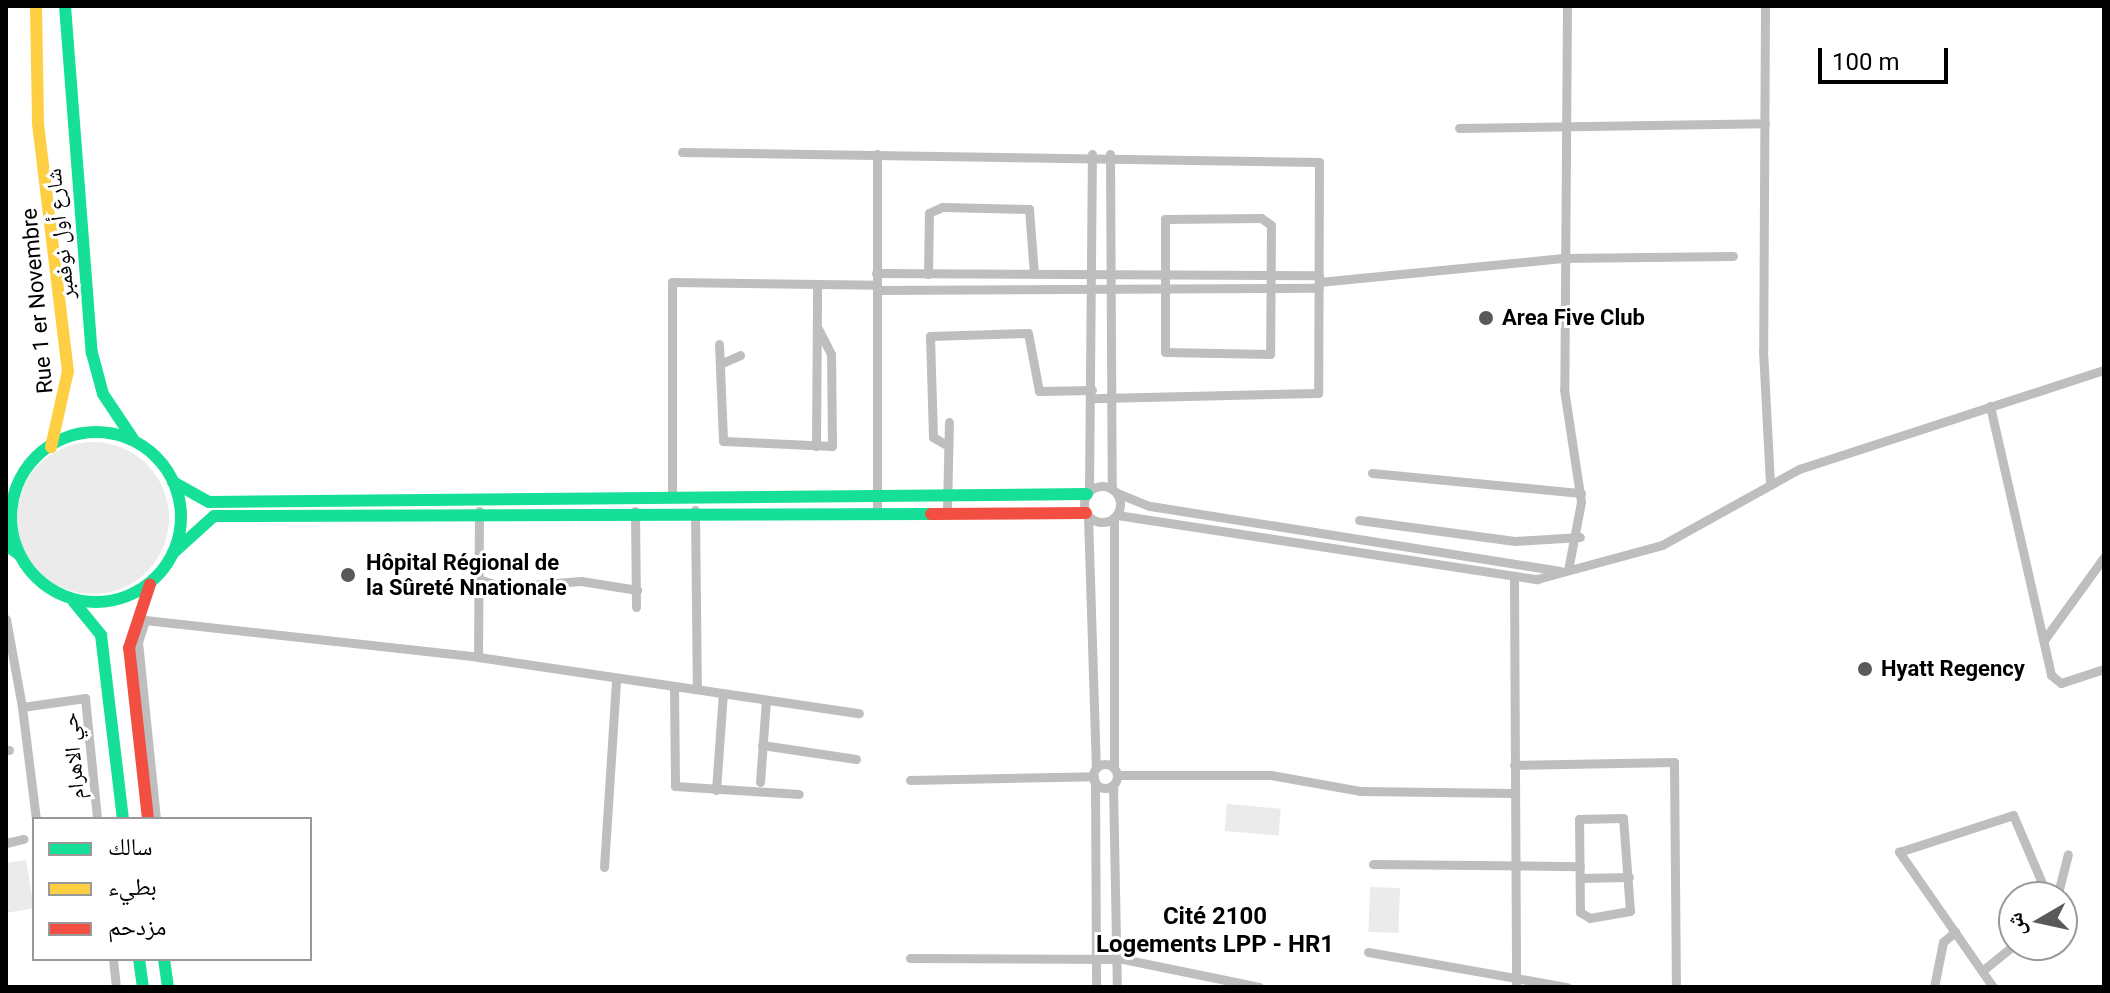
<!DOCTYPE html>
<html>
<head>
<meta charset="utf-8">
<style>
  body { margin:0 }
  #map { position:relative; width:2110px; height:993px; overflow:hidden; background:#fff; font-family:Roboto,"Noto Naskh Arabic",sans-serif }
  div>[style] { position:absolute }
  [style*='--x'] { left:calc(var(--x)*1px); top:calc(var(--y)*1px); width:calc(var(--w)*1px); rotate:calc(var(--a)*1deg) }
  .green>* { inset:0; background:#ebebeb; transform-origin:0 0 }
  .round { border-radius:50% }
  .street>* { height:9px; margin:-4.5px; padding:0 4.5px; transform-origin:4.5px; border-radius:4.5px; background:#bebebe }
  .street>.ring { margin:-4.5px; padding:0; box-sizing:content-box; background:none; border:9px solid #bebebe; border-radius:50% }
  .fast>* { height:12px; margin:-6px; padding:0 6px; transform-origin:6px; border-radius:6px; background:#16e098 }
  .fast>.ring { margin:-6px; padding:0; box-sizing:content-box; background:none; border:12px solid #16e098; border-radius:50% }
  .slow>* { height:12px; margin:-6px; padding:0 6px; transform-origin:6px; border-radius:6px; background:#ffcf43 }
  .jam>* { height:12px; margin:-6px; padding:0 6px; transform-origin:6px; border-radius:6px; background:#f24e42 }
  .dots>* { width:22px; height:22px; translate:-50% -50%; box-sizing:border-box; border:4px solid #fff; border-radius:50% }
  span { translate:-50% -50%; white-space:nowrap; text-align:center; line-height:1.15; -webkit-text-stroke:6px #fff; paint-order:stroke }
  .street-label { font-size:22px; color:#000 }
  .poi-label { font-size:22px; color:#000; font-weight:700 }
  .left { translate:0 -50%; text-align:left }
  .neighbourhood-label { font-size:24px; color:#000; font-weight:700 }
  .frame { position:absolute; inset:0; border:8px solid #000; pointer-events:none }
  .legend { position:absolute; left:32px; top:817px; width:280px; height:144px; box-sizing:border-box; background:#fff; border:2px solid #999; margin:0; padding:10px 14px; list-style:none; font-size:24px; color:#000 }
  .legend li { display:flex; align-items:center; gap:16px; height:40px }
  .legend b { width:40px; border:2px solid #999 }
  .north { position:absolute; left:1998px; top:881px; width:80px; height:80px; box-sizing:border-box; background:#fff; border:2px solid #999; border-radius:50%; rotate:261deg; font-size:22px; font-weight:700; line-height:32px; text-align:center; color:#000 }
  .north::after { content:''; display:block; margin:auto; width:28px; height:36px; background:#595959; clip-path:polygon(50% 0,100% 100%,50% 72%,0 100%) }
  .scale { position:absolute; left:1818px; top:48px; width:130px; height:36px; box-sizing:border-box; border:4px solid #000; border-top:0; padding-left:10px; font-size:24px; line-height:28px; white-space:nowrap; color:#000; -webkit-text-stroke:6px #fff; paint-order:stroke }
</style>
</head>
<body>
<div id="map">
  <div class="green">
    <i class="round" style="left:17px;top:442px;width:152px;height:152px"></i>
    <i style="left:1227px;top:804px;width:54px;height:27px;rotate:5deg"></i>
    <i style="clip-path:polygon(26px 860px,34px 908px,6px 913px,6px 863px)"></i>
    <i style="left:1370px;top:887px;width:30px;height:45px;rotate:2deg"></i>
  </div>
  <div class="street">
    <i style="--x:1567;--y:6;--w:383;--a:90.4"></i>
    <i style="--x:1564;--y:389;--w:114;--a:81.4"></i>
    <i style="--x:1581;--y:502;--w:69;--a:100.8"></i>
    <i style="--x:1765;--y:6;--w:344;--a:90.3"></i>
    <i style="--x:1763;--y:350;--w:134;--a:87"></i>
    <i style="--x:1459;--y:128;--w:306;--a:-0.9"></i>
    <i style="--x:682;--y:152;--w:637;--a:0.9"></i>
    <i style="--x:1319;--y:162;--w:231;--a:90.2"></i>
    <i style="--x:1318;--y:393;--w:226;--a:178.7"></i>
    <i style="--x:877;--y:154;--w:356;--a:90"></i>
    <i style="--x:1110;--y:154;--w:335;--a:89.7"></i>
    <i style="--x:1165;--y:219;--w:96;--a:-0.6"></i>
    <i style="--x:1261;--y:218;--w:12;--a:35"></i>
    <i style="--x:1271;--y:225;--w:129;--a:90.4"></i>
    <i style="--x:1270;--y:354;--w:105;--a:-178.9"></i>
    <i style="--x:1165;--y:352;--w:133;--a:-90"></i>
    <i style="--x:876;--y:273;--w:443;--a:0.3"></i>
    <i style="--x:928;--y:274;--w:61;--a:-89.1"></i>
    <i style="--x:929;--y:213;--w:14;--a:-25"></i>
    <i style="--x:942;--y:207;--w:87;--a:1.3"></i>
    <i style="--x:1029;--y:209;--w:65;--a:85.6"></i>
    <i style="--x:1319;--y:282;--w:245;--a:-5.6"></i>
    <i style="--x:1563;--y:258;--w:170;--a:-0.7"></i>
    <i style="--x:877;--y:290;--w:442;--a:-0.3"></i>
    <i style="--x:719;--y:344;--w:97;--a:87.6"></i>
    <i style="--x:723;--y:441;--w:109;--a:2.6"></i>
    <i style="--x:832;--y:446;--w:92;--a:-90.6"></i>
    <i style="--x:831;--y:354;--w:30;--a:-117"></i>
    <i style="--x:720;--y:364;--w:22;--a:-24"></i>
    <i style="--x:1990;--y:406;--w:276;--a:77.2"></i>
    <i style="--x:2051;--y:675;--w:13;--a:39"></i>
    <i style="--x:2061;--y:683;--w:45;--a:-18"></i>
    <i style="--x:945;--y:444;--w:14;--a:-150"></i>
    <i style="--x:933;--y:437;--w:101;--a:-91.7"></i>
    <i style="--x:930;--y:336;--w:98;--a:-1.8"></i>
    <i style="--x:1028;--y:333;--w:59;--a:79.3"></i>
    <i style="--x:1039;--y:391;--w:53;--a:-1.1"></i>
    <i style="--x:816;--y:446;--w:162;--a:-89.6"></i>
    <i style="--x:1372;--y:473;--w:210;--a:5.5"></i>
    <i class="ring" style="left:1084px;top:486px;width:27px;height:27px"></i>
    <i style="--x:1089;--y:491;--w:337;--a:-89.5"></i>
    <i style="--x:1117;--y:493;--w:35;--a:22"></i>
    <i style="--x:1150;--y:506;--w:415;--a:9"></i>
    <i style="--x:672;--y:497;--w:215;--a:-90"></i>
    <i style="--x:672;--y:282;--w:204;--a:0.8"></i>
    <i style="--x:947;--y:509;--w:87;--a:-88.7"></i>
    <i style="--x:695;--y:510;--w:179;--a:89.4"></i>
    <i style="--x:635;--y:511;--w:96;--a:89.4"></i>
    <i style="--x:1117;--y:515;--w:425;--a:8.7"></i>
    <i style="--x:1537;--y:579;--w:130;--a:-15.2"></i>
    <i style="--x:1662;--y:545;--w:157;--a:-29"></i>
    <i style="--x:1799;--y:469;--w:321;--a:-18"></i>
    <i style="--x:1088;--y:516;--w:252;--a:88.2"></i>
    <i style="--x:1114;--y:518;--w:250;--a:90"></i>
    <i style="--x:1359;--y:520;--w:157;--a:7.7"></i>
    <i style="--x:1515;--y:541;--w:65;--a:-3.5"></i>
    <i style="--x:478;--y:579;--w:28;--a:17"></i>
    <i style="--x:505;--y:587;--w:76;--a:-4.5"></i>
    <i style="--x:581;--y:581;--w:57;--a:9.1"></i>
    <i style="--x:1514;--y:579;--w:408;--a:89.7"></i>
    <i style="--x:6;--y:619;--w:89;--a:79.7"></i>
    <i style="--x:22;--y:707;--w:64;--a:-8.1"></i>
    <i style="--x:85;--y:698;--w:122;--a:84.3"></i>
    <i style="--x:2044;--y:640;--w:102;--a:-54.1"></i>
    <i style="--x:478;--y:657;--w:146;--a:-89.6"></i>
    <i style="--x:674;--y:687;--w:99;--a:89.4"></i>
    <i style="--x:675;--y:786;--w:124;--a:3.7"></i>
    <i style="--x:22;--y:707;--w:113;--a:82.9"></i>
    <i style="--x:762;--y:745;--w:95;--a:8.5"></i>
    <i style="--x:6;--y:750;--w:3;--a:0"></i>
    <i class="ring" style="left:1093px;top:764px;width:15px;height:15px"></i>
    <i style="--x:1514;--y:765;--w:160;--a:-1.1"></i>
    <i style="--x:1674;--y:762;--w:225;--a:89.5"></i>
    <i style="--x:1117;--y:775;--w:154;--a:0"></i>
    <i style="--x:1271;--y:775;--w:90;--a:10.2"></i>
    <i style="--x:1360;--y:791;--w:154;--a:0.7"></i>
    <i style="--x:910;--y:780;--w:184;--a:-1.2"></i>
    <i style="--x:1095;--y:781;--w:206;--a:89.7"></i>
    <i style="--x:760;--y:782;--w:82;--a:-85.8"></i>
    <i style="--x:1113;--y:785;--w:202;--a:88.9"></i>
    <i style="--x:716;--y:790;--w:97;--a:-85.9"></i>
    <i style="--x:1623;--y:818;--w:93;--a:85.7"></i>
    <i style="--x:1630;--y:911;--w:41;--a:170.1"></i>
    <i style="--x:1590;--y:918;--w:12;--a:-149"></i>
    <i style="--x:1580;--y:912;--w:93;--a:-90.6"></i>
    <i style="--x:1579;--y:819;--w:44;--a:-1.3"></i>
    <i style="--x:156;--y:819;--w:178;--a:-95.8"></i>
    <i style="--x:138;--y:642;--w:23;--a:-72"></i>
    <i style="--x:145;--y:620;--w:335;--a:6.3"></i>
    <i style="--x:478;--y:657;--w:385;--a:8.4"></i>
    <i style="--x:6;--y:843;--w:18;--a:-13"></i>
    <i style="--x:1373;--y:864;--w:207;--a:0.6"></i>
    <i style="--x:604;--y:867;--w:185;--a:-86.3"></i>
    <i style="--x:1580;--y:878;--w:49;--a:-1.2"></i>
    <i style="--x:2057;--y:897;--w:44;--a:-75.7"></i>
    <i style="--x:1368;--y:952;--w:202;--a:10"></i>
    <i style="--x:910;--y:958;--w:213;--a:0.3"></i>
    <i style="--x:1123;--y:959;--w:139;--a:11.6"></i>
    <i style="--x:113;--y:959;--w:28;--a:84"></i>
    <i style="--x:1982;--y:971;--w:41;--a:-39.1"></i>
    <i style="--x:1934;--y:987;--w:46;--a:-78.7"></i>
    <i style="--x:1943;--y:942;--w:16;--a:-40"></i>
    <i style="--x:1993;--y:987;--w:165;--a:-124.8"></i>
    <i style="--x:1899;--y:852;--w:120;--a:-18"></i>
    <i style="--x:2013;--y:815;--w:89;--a:66.9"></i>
  </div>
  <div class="fast">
    <i style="--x:65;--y:6;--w:348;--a:85.6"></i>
    <i style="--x:92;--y:353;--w:42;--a:75"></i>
    <i style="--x:103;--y:394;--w:54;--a:56.3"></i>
    <i class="ring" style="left:11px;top:432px;width:158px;height:158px"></i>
    <i style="--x:173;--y:482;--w:41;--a:29.1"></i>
    <i style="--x:209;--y:502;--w:878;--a:-0.52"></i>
    <i style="--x:6;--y:517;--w:13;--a:-63"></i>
    <i style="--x:6;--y:545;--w:17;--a:36"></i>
    <i style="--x:173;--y:553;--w:55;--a:-42.1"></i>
    <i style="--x:214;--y:516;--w:717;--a:-0.16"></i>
    <i style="--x:74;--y:602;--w:43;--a:50.7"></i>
    <i style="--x:101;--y:635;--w:185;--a:83.2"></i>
    <i style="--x:139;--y:959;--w:28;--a:82"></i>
    <i style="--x:164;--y:959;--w:28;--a:82"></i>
  </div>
  <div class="slow">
    <i style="--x:36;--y:6;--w:118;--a:89"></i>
    <i style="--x:38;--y:124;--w:249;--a:83.1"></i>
    <i style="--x:68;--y:371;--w:78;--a:102.6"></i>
  </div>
  <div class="jam">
    <i style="--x:931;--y:514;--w:155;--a:-0.4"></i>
    <i style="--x:148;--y:819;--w:172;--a:-96.3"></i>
    <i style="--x:129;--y:648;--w:67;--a:-71.8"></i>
  </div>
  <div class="dots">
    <i style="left:1486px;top:318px;background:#595959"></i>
    <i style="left:348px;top:575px;background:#595959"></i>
    <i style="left:1865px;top:669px;background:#595959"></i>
  </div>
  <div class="street-label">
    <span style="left:60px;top:234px;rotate:-96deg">شارع أول نوفمبر</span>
    <span style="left:37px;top:301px;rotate:-95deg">Rue 1 er Novembre</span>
    <span style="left:73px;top:756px;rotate:-95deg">حي الاهرام</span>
  </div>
  <div class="poi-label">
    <span class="left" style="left:1502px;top:318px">Area Five Club</span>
    <span class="left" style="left:366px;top:575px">Hôpital Régional de<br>la Sûreté Nnationale</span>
    <span class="left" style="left:1881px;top:669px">Hyatt Regency</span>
  </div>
  <div class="neighbourhood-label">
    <span style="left:1215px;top:931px">Cité 2100<br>Logements LPP - HR1</span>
  </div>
  <div class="frame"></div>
  <ul class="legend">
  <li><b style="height:10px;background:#16e098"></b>سالك</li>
  <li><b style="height:10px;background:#ffcf43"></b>بطيء</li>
  <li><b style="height:10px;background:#f24e42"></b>مزدحم</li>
  </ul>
  <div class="north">ش</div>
  <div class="scale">100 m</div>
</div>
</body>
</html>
